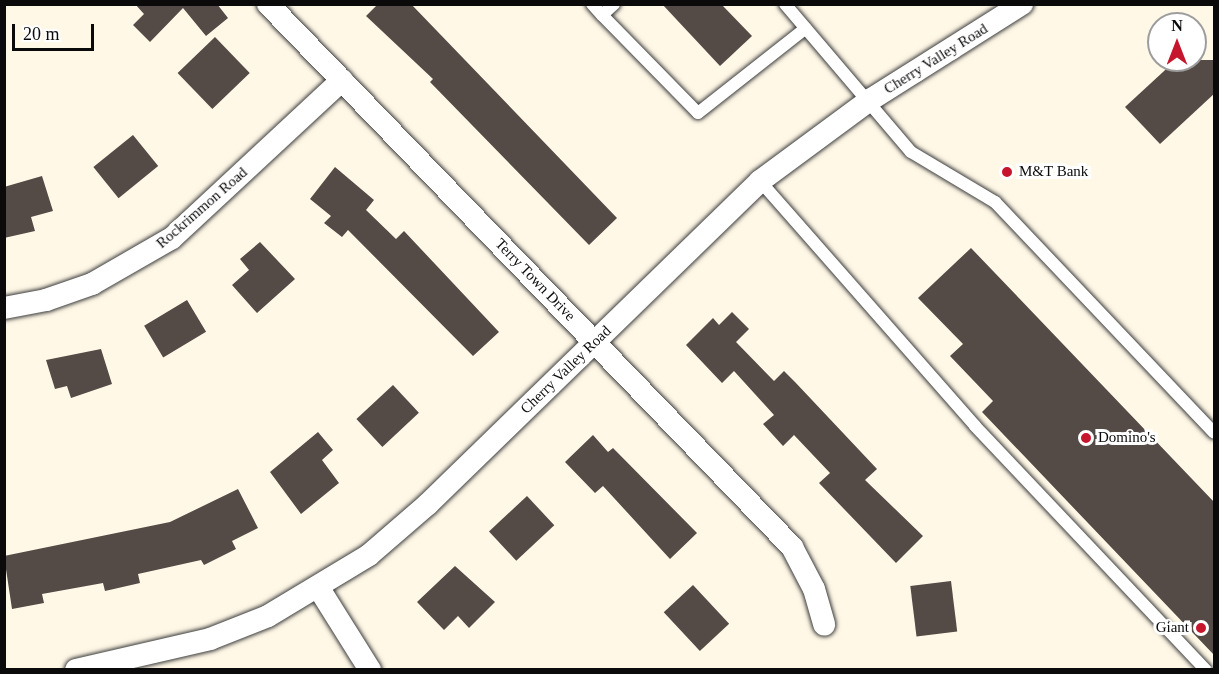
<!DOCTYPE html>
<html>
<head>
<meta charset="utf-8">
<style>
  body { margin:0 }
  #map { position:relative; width:1219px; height:674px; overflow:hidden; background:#fff8e7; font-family:Georgia,serif }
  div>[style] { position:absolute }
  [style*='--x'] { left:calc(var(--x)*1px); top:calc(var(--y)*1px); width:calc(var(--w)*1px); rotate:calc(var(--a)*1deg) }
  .building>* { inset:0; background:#544a46; transform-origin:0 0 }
  .roads { filter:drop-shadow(0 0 2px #3d3d3d) drop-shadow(0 0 2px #3d3d3d) }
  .service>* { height:12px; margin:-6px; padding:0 6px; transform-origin:6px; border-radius:6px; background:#fff }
  .minor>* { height:22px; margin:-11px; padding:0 11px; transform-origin:11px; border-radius:11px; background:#fff }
  .dots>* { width:16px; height:16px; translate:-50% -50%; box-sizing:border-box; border:3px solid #fff; border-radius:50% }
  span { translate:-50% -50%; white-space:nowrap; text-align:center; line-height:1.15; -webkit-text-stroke:6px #fff; paint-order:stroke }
  .street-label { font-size:15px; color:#0a0a0a }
  .poi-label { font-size:15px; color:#0a0a0a }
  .left { translate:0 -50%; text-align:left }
  .right { translate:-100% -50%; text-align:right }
  .frame { position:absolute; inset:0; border:6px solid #0a0a0a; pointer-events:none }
  .north { position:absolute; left:1147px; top:12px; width:60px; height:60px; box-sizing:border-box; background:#fff; border:2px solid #9d9d9d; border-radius:50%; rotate:0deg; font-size:16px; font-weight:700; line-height:24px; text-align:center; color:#0a0a0a }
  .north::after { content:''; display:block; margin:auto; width:21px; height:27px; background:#c6162e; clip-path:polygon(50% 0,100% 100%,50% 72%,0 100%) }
  .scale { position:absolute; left:12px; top:24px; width:82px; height:27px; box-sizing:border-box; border:3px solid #0a0a0a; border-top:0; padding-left:8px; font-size:18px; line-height:21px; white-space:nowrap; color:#0a0a0a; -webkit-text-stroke:4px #fff; paint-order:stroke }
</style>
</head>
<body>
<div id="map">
  <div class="building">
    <i style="clip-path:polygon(135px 4px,217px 4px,228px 18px,206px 36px,183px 8px,150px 42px,133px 25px,144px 14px)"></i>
    <i style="clip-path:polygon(378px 4px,411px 4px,617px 218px,589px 245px,430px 82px,433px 79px,366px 16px)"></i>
    <i style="clip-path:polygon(662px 4px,721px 4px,752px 36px,720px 66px)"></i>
    <i style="left:215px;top:37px;width:50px;height:52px;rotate:46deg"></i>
    <i style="clip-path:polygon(1176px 60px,1215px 60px,1215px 93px,1160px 144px,1125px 107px)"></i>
    <i style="left:133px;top:135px;width:40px;height:51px;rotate:51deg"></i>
    <i style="clip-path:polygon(335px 167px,374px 200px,366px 210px,396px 239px,404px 231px,499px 332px,473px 356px,348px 230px,342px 237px,324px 223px,331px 216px,310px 199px)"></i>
    <i style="clip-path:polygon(42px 176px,53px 211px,31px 217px,35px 231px,4px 238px,4px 187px)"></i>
    <i style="clip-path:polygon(260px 242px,295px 279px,257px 313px,232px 285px,249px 270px,240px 259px)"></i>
    <i style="clip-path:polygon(971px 248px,1215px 503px,1215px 656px,982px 412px,993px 401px,950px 356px,963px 344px,918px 298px)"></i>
    <i style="left:187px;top:300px;width:37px;height:50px;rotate:59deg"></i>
    <i style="clip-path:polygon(732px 312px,749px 329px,736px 342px,774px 381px,784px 371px,795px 382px,877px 469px,865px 480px,923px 536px,896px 563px,819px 483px,830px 473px,794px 435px,783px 446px,763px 424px,774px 415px,734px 371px,722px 383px,686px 345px,713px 318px,719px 325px)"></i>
    <i style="clip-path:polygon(101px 349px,112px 384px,71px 398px,67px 386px,55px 389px,46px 360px)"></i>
    <i style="left:393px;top:385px;width:38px;height:50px;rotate:47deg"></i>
    <i style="clip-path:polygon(318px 432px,333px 450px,322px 460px,339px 483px,301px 514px,270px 472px)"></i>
    <i style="clip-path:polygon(593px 435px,608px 452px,613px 448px,697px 533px,670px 559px,603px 486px,595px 493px,565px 462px)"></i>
    <i style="clip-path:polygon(238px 489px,258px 528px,232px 541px,236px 549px,204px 565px,201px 560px,138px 574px,140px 583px,105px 591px,103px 583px,42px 594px,44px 603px,12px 609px,4px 556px,170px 522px)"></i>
    <i style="left:527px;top:496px;width:40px;height:52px;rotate:47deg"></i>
    <i style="clip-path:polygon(455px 566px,495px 602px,469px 628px,458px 616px,444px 630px,417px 602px)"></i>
    <i style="left:951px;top:581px;width:51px;height:41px;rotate:83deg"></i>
    <i style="left:693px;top:585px;width:53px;height:40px;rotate:47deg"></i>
  </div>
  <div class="roads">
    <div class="service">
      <i style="--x:592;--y:4;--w:15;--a:48"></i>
      <i style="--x:614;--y:4;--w:16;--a:137"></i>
      <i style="--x:602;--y:15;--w:137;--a:45.6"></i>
      <i style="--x:698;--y:113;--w:137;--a:-38.2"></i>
      <i style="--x:785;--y:4;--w:194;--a:49.6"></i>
      <i style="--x:911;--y:152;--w:98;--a:30.8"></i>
      <i style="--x:995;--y:202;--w:318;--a:46.5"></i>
      <i style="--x:760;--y:181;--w:326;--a:48.7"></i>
      <i style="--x:975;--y:426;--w:336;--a:46.6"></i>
    </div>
    <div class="minor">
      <i style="--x:268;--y:4;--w:755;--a:46.02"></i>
      <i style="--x:792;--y:547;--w:47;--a:62.4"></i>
      <i style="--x:814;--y:589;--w:37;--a:74"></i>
      <i style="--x:4;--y:308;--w:43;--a:-10.8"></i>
      <i style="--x:46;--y:300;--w:49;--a:-19.2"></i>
      <i style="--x:92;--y:284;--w:92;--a:-29.9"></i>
      <i style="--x:172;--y:238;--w:232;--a:-42.9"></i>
      <i style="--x:318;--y:587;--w:98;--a:57.9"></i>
      <i style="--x:76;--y:670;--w:138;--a:-13"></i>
      <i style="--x:210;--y:639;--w:62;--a:-21.6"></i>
      <i style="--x:268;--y:616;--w:118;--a:-31.1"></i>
      <i style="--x:369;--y:555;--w:78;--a:-40.8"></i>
      <i style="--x:428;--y:504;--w:463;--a:-44.2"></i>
      <i style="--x:760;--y:181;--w:137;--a:-36.4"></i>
      <i style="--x:870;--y:100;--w:180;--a:-32.3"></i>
    </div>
  </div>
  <div class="dots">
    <i style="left:1007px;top:172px;background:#c6162e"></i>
    <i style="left:1086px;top:438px;background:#c6162e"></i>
    <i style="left:1201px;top:628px;background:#c6162e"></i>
  </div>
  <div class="street-label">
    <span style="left:936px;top:59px;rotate:-32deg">Cherry Valley Road</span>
    <span style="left:202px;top:208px;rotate:-41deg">Rockrimmon Road</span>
    <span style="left:535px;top:280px;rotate:46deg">Terry Town Drive</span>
    <span style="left:566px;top:370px;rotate:-44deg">Cherry Valley Road</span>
  </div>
  <div class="poi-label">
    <span class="left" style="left:1019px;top:172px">M&amp;T Bank</span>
    <span class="left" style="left:1098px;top:438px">Domino's</span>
    <span class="right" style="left:1189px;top:628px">Giant</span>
  </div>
  <div class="frame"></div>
  <div class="north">N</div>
  <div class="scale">20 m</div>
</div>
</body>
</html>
